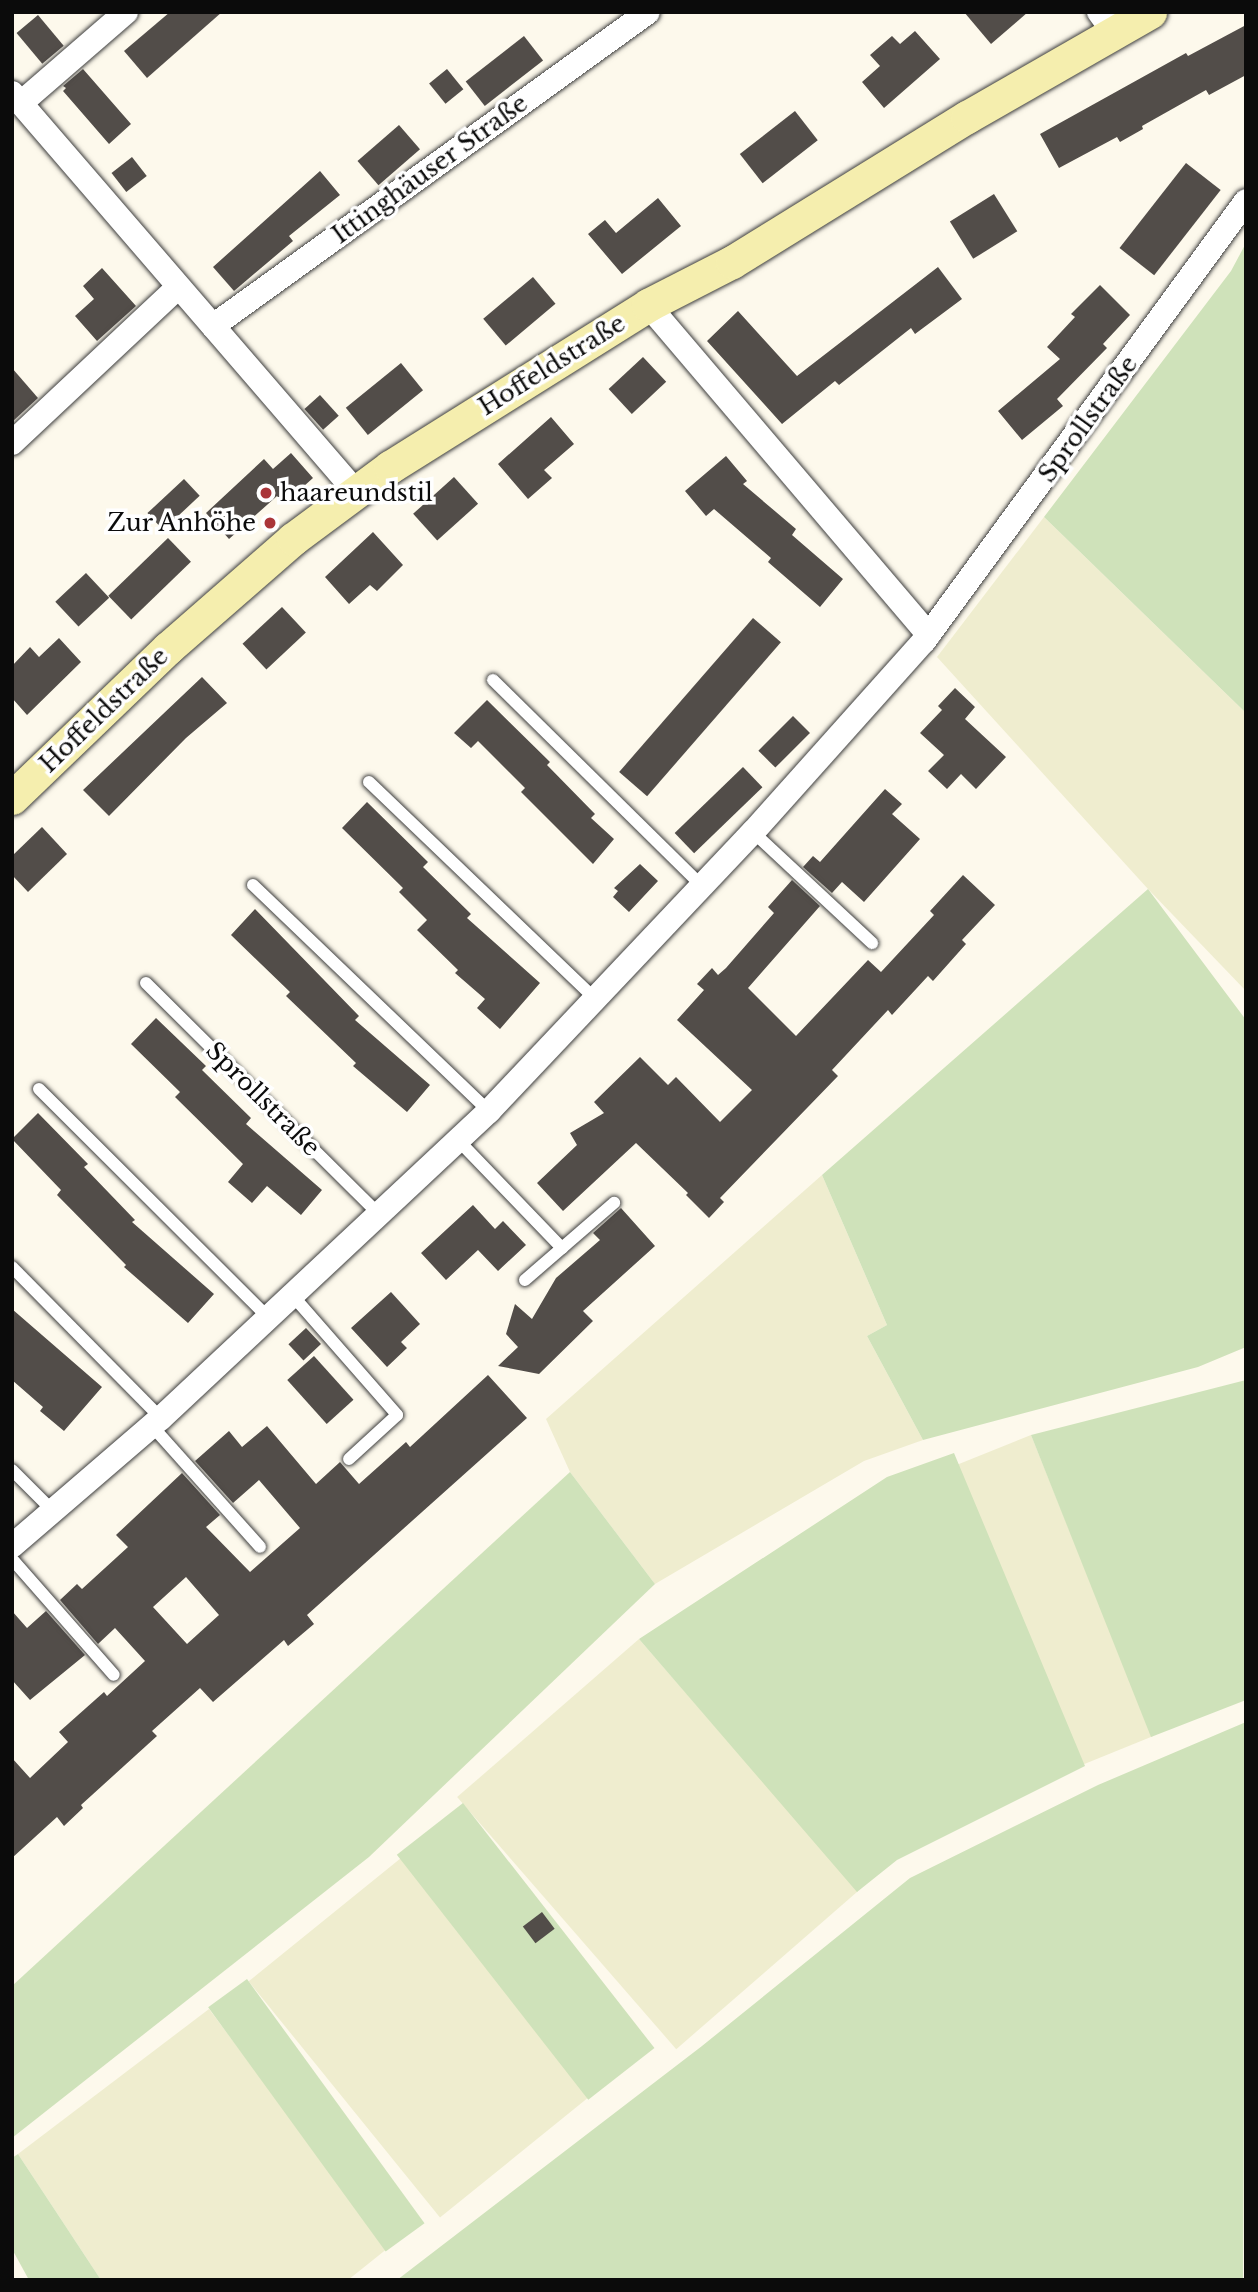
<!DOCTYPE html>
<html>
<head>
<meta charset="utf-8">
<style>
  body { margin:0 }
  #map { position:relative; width:1258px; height:2292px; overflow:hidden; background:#fdf9ec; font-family:"Libre Baskerville",serif }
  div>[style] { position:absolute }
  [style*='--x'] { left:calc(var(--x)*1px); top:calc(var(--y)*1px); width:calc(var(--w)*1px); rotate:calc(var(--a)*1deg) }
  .farmland>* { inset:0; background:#efedcf; transform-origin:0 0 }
  .green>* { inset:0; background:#cfe2ba; transform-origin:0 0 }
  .building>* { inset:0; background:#524d49; transform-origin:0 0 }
  .roads { filter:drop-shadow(0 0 2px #3e3e3e) drop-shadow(0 0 2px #3e3e3e) }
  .lane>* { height:12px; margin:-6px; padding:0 6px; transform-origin:6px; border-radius:6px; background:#fff }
  .street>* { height:24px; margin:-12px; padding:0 12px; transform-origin:12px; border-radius:12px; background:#fff }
  .secondary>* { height:33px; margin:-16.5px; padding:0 16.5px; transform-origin:16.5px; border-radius:16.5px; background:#f5eeae }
  .dots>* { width:19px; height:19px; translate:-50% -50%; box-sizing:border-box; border:4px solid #fff; border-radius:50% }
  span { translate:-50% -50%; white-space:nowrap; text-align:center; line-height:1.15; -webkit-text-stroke:7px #fff; paint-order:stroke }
  .street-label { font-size:24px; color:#0b0b0b }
  .poi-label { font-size:24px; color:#0b0b0b }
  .left { translate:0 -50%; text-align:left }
  .right { translate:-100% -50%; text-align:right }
  .frame { position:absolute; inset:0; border:14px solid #0b0b0b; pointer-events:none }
</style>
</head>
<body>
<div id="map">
  <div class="farmland">
    <i style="clip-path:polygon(1044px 517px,1246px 713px,1246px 991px,1148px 889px,937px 657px)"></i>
    <i style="clip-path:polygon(822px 1175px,887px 1325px,867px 1336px,923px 1440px,864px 1461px,655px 1584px,570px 1472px,546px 1419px)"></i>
    <i style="left:1031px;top:1435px;width:325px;height:79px;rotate:68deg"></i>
    <i style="left:639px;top:1639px;width:334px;height:241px;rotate:49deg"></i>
    <i style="left:401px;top:1858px;width:304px;height:196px;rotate:51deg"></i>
    <i style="clip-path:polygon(209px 2009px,388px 2248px,348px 2280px,101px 2280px,18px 2154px)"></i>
  </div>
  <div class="green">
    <i style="clip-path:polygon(1246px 243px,1246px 713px,1044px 517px,1231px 271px)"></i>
    <i style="clip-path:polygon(1148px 889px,1246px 1020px,1246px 1347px,1198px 1367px,923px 1440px,867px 1336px,887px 1325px,822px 1175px)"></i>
    <i style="clip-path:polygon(1246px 1380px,1246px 1700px,1151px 1737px,1031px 1435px)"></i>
    <i style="clip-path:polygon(954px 1453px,1085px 1766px,897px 1860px,857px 1892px,639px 1639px,887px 1477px)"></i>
    <i style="clip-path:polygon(570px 1472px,655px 1584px,369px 1857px,12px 2138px,12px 1986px)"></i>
    <i style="clip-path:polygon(1246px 1722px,1243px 2280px,397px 2280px,702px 2046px,910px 1878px,1098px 1785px)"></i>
    <i style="left:463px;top:1803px;width:311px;height:84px;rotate:52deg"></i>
    <i style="left:247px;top:1979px;width:302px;height:48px;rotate:54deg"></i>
    <i style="clip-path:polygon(18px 2154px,101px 2280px,29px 2280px,12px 2249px,12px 2158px)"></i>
  </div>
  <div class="building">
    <i style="clip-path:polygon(170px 12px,222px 12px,147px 78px,124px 51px)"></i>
    <i style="clip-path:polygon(964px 12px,1028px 12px,991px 44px)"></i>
    <i style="left:38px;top:15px;width:40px;height:28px;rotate:50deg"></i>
    <i style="clip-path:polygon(1246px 25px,1246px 75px,1209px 95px,1206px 90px,1142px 126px,1143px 129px,1120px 142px,1117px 137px,1059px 168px,1040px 134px,1186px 53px,1188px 56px)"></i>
    <i style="clip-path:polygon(915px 31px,940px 59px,884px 108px,862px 82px,880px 66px,870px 55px,892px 36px,900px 44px)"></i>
    <i style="left:524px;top:36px;width:31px;height:74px;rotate:52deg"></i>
    <i style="clip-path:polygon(83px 69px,131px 124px,109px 144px,63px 91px,66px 88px,63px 86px)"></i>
    <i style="left:447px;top:69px;width:26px;height:23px;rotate:51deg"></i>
    <i style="left:795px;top:111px;width:37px;height:70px;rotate:52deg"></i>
    <i style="left:399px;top:125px;width:32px;height:55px;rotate:49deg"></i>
    <i style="left:132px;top:157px;width:24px;height:26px;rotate:52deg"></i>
    <i style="left:1186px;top:163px;width:44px;height:108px;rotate:38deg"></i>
    <i style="clip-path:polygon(320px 171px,340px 195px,289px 236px,293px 241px,234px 291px,213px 267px)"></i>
    <i style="left:994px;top:194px;width:44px;height:52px;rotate:58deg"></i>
    <i style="clip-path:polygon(658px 198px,681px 226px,622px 274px,588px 234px,605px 220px,616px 233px)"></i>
    <i style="clip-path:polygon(938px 267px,962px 299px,915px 334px,911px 328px,839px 385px,835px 381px,782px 424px,707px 341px,738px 311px,797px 376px)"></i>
    <i style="clip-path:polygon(102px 268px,136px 306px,97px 341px,75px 316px,94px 299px,83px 286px)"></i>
    <i style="left:533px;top:277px;width:35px;height:65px;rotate:50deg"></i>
    <i style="clip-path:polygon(1100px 285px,1130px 315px,1103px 344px,1107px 348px,1057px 399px,1063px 406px,1022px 440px,998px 411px,1060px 359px,1047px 347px,1075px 317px,1071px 314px)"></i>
    <i style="left:643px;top:357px;width:34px;height:47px;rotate:47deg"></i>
    <i style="left:401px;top:363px;width:35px;height:71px;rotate:51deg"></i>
    <i style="clip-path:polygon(12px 368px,38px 398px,12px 422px)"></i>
    <i style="left:320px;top:395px;width:28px;height:21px;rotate:48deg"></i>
    <i style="clip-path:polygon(551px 417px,574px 444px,544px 470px,552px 478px,528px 499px,498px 464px)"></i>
    <i style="clip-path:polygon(291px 453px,313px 478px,284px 504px,277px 496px,229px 539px,206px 513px,264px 459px,273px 469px)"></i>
    <i style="clip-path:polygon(726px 456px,747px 481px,743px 484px,796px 529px,792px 535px,843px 579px,820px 607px,768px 562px,771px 558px,714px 509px,706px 516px,685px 491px)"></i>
    <i style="left:454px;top:477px;width:36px;height:55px;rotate:48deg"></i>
    <i style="left:184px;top:479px;width:23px;height:50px;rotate:47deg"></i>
    <i style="clip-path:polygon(373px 532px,403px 565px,377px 591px,370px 585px,349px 604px,325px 577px)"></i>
    <i style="left:168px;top:538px;width:33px;height:83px;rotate:46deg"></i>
    <i style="left:86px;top:573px;width:34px;height:42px;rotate:47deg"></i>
    <i style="left:282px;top:607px;width:35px;height:54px;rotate:47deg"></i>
    <i style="left:753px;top:618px;width:37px;height:204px;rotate:41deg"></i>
    <i style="clip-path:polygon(59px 638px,81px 662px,27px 715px,12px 698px,12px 666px,30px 647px,39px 657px)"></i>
    <i style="clip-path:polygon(202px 677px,227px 703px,186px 738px,109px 816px,83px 790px)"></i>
    <i style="clip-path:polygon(955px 688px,975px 707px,965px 719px,1006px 757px,976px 789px,961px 774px,947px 789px,928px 771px,944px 755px,920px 733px,942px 710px,938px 706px)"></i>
    <i style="clip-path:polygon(487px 700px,550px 762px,547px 765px,595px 814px,591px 818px,614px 839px,593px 864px,521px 792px,525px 788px,478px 741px,471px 748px,454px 733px)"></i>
    <i style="left:793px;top:716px;width:24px;height:49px;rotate:45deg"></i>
    <i style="left:743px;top:767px;width:28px;height:95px;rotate:46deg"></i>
    <i style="clip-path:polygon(885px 789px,902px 804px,892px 814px,920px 839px,864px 902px,842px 882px,832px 893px,803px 867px,813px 856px,820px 862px)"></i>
    <i style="clip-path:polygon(367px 802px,428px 862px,423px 867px,471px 914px,467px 918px,540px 983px,500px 1029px,477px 1008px,485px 999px,455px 973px,458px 970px,417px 930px,427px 920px,399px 892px,403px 888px,342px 828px)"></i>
    <i style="clip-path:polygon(42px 827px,67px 854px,28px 892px,12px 875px,12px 856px)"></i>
    <i style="clip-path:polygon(640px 864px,658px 881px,629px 912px,613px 897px,618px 891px,614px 888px)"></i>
    <i style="clip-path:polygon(963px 875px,995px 905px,962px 940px,966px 944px,933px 981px,928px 976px,892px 1015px,888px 1010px,832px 1070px,838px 1076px,720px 1198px,724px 1202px,709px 1218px,686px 1195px,688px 1193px,636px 1143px,563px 1211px,537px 1183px,577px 1145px,570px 1133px,604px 1113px,594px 1102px,640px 1057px,668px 1085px,676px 1077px,720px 1122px,752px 1090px,677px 1020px,704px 990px,697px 984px,712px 968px,718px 975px,726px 968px,774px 913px,768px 907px,792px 880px,820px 906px,748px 988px,796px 1036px,868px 960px,881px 972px,934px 915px,930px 911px)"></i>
    <i style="clip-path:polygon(255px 909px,359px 1016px,355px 1020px,430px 1085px,407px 1112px,353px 1066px,356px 1063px,286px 996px,290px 992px,231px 935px)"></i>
    <i style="clip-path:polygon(156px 1018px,206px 1066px,202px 1070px,251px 1118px,246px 1124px,322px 1190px,301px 1215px,267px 1186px,252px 1203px,228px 1182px,243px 1164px,175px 1097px,180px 1092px,131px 1044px)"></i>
    <i style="clip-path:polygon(38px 1113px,88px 1164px,84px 1167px,135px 1220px,132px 1222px,214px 1294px,188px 1323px,124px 1267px,126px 1265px,57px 1195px,61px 1190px,12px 1139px)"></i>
    <i style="clip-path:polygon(473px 1205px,495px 1229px,503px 1221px,526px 1245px,498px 1271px,478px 1250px,446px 1280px,421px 1253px)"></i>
    <i style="clip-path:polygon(621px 1208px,655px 1246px,583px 1311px,593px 1321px,539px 1374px,498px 1366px,518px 1347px,506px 1334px,515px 1304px,532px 1319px,556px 1278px,600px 1240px,593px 1233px)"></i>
    <i style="clip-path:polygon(391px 1292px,420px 1324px,401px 1342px,407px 1348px,387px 1367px,351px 1328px)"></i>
    <i style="clip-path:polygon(12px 1309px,102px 1387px,64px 1431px,40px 1411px,43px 1407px,12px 1380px)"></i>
    <i style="left:306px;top:1328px;width:22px;height:24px;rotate:47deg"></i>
    <i style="left:314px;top:1356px;width:59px;height:36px;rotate:48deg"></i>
    <i style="clip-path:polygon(evenodd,488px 1375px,527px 1418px,307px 1615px,314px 1624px,288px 1646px,284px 1640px,213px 1702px,200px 1688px,152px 1731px,157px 1736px,81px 1805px,83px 1808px,64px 1826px,57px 1817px,12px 1858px,12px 1758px,30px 1778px,68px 1742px,59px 1732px,104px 1692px,107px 1696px,145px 1661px,115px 1628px,98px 1644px,60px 1600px,77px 1584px,82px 1589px,128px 1547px,116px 1535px,182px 1473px,220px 1515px,206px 1527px,250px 1572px,300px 1528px,259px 1480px,233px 1503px,195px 1461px,229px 1431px,242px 1447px,267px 1426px,316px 1484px,340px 1462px,359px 1484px,406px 1442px,410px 1447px,488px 1375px,186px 1577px,219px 1615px,187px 1644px,153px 1607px,186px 1577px)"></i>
    <i style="clip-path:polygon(12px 1611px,27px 1628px,46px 1611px,85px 1655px,30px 1700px,12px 1680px)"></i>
    <i style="left:542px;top:1912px;width:21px;height:24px;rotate:53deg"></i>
  </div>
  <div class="roads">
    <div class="lane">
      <i style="--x:493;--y:680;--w:295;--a:44.6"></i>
      <i style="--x:369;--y:782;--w:315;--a:43.8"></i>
      <i style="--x:753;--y:832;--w:163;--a:43"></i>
      <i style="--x:253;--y:885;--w:327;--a:43.8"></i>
      <i style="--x:146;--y:983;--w:330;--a:44.8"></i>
      <i style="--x:39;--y:1089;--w:325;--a:44.9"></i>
      <i style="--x:458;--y:1140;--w:150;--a:46.1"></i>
      <i style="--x:12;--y:1267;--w:212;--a:45.4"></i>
      <i style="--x:525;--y:1280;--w:118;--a:-40.9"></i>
      <i style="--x:293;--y:1296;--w:158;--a:48.8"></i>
      <i style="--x:397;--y:1415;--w:65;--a:137.5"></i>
      <i style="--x:152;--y:1426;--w:162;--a:48.2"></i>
      <i style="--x:12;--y:1470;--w:58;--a:45"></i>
      <i style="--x:12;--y:1559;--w:154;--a:48.7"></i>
    </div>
    <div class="street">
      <i style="--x:1099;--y:12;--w:24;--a:54"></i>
      <i style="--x:12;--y:93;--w:527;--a:49.23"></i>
      <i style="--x:21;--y:103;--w:139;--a:-40.9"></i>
      <i style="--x:648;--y:305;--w:433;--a:49.6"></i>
      <i style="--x:213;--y:326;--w:536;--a:-35.82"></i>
      <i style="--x:12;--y:443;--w:228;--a:-43.2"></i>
      <i style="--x:12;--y:1546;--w:196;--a:-40.7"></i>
      <i style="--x:161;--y:1418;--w:449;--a:-43.1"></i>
      <i style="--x:489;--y:1111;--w:384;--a:-46.6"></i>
      <i style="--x:753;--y:832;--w:256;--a:-48.2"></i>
      <i style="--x:924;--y:641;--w:545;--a:-53.8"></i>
    </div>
    <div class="secondary">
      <i style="--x:12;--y:798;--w:216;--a:-43.9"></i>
      <i style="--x:168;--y:648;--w:166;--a:-41.1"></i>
      <i style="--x:293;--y:539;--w:121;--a:-36.6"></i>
      <i style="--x:390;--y:467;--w:305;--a:-32.1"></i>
      <i style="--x:648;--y:305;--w:94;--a:-27.1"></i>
      <i style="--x:732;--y:262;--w:276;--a:-31.7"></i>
      <i style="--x:967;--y:117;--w:211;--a:-29.8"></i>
    </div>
  </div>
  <div class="dots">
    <i style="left:266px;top:493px;background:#aa3539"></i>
    <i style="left:270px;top:523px;background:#aa3539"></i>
  </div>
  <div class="street-label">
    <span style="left:430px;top:169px;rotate:-36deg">Ittinghäuser Straße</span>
    <span style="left:552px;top:365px;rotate:-32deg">Hoffeldstraße</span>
    <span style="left:1088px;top:419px;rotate:-54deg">Sprollstraße</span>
    <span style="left:104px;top:710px;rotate:-44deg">Hoffeldstraße</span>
    <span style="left:263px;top:1099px;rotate:45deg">Sprollstraße</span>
  </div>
  <div class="poi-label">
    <span class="left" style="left:280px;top:493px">haareundstil</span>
    <span class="right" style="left:256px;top:523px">Zur Anhöhe</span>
  </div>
  <div class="frame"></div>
</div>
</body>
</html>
